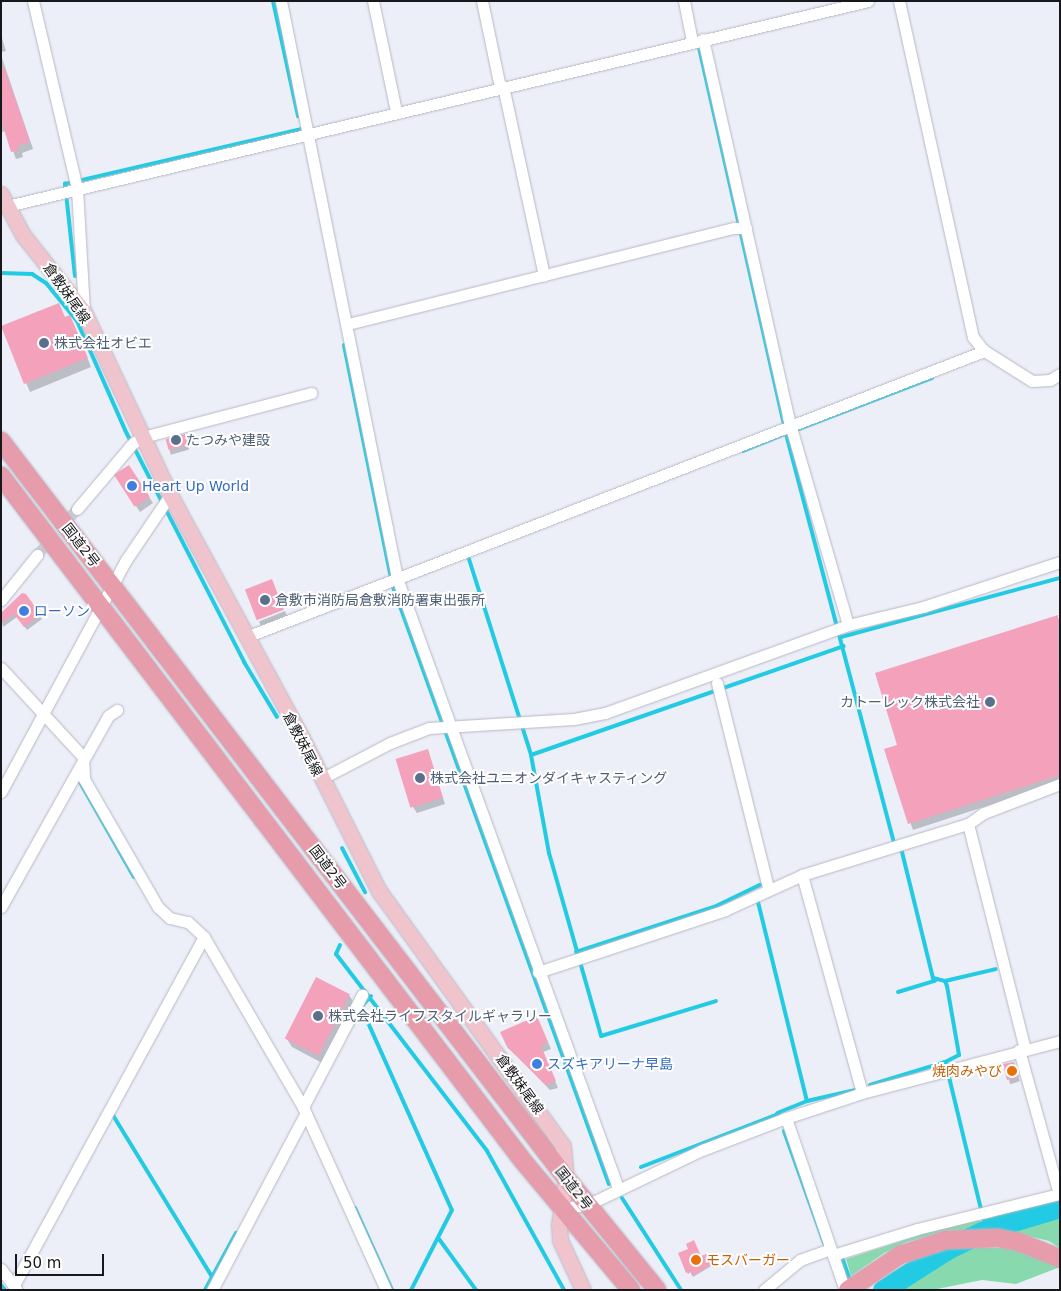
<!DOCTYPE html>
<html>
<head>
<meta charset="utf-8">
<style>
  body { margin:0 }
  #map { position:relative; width:1061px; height:1291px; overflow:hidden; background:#eceef8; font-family:"DejaVu Sans","Noto Sans JP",sans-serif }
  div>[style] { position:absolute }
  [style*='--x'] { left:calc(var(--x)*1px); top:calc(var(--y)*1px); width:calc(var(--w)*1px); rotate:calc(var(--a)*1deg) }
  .green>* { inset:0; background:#88daae }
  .shadow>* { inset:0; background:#0003; transform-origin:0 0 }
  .stream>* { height:4px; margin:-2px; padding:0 2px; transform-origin:2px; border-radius:2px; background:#22cbe3 }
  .river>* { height:21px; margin:-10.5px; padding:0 10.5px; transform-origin:10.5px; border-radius:10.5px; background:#22cbe3 }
  .building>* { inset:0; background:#f4a1bc; transform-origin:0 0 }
  .minor-tunnel>* { height:11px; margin-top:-5.5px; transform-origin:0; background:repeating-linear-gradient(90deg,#ccced7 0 11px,transparent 0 16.5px) }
  .roads { filter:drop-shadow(0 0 1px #b6b8c2) drop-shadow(0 0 1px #b6b8c2) }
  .minor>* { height:11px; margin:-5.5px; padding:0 5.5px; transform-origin:5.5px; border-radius:5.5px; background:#fff }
  .major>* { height:15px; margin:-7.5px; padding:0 7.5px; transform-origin:7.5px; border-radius:7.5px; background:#f0c4cd }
  .highway>* { height:18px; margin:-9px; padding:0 9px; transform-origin:9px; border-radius:9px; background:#e69cab }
  .dots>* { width:14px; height:14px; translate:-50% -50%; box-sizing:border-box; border:2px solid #fff; border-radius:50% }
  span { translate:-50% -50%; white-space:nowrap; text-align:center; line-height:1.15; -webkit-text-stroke:4px #fff; paint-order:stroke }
  .street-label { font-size:14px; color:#17181b }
  .service-label { font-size:14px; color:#4e5e75 }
  .left { translate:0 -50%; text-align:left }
  .right { translate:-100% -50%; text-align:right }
  .shop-label { font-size:14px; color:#366cbe }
  .food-label { font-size:14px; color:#c56008 }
  .frame { position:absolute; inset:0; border:2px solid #17181b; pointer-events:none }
  .scale { position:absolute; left:15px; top:1254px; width:89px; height:22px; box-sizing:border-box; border:2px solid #17181b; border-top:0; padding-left:6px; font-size:15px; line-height:18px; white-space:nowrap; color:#17181b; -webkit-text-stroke:4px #fff; paint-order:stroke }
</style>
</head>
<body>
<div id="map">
  <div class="green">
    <i style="clip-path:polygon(1060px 1213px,1060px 1248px,1049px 1241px,1004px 1230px)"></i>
    <i style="clip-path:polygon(980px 1220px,982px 1227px,978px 1229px,946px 1231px,907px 1242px,884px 1253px,851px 1276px,846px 1259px,926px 1233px)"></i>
    <i style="clip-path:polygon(975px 1248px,1002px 1248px,1027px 1252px,1060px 1263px,1060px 1267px,1016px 1284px,982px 1280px,932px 1290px,894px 1290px,955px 1253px)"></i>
  </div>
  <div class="shadow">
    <i style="clip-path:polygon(1px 35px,6px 51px,1px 52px)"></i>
    <i style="clip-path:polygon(1px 55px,33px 149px,22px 153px,23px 157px,16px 159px,6px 131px,1px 132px)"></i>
    <i style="clip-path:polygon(58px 304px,65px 318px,69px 316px,74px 325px,91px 367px,30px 392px,2px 327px)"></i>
    <i style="left:185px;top:435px;width:15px;height:19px;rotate:74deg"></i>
    <i style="clip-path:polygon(120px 482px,149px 497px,153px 503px,140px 512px)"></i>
    <i style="clip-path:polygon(26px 596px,42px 619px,27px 630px,17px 617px,3px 627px,1px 614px,14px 605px,13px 602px)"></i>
    <i style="left:285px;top:611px;width:5px;height:28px;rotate:68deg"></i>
    <i style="clip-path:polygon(1057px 616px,1060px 621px,1060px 782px,913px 830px,886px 750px,899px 746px)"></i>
    <i style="clip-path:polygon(427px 750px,445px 804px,417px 813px,413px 807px)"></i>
    <i style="clip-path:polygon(349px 995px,354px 1003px,324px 1064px,292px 1047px,287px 1039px)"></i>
    <i style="clip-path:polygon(540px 1024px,551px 1049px,543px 1052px,558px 1088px,550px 1090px,508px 1047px)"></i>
    <i style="left:1014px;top:1063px;width:19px;height:10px;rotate:72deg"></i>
    <i style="clip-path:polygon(680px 1253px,701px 1258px,709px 1254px,713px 1265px,693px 1277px,691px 1272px,688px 1274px)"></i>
  </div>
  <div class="stream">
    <i style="--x:273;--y:1;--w:118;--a:77.7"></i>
    <i style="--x:698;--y:43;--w:401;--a:77.3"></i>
    <i style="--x:786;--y:434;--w:422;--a:75.2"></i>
    <i style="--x:1;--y:273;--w:31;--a:2"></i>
    <i style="--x:32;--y:274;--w:17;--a:33"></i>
    <i style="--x:46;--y:283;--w:49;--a:50.8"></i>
    <i style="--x:77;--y:321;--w:119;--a:66.2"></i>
    <i style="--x:125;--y:430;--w:261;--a:62.8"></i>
    <i style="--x:244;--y:662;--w:64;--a:59"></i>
    <i style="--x:75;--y:276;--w:93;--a:-96.2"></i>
    <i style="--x:65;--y:184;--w:242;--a:-13.1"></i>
    <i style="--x:344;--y:345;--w:244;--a:78.6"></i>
    <i style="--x:392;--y:584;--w:638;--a:70.12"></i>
    <i style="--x:794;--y:431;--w:148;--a:-21"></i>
    <i style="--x:743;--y:451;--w:48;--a:-22.2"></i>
    <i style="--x:468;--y:556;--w:209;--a:72.4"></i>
    <i style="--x:531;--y:755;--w:100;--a:79.6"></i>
    <i style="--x:549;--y:853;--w:190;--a:74.1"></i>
    <i style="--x:601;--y:1036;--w:120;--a:-16.9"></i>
    <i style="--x:841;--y:637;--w:227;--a:-15.1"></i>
    <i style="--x:531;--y:755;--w:331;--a:-19.2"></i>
    <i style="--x:77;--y:777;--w:115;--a:60.3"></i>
    <i style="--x:342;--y:848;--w:50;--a:62.4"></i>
    <i style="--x:902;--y:852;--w:130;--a:76.2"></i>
    <i style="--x:933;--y:978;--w:12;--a:14"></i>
    <i style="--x:945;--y:981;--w:5;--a:68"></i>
    <i style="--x:947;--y:986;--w:70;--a:80.1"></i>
    <i style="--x:959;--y:1055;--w:16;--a:153"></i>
    <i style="--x:945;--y:1062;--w:3;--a:72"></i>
    <i style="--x:758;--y:902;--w:205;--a:76.2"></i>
    <i style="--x:807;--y:1101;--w:32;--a:158"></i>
    <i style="--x:340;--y:945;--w:10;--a:114"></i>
    <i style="--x:336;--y:954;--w:248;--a:52.5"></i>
    <i style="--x:487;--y:1151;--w:159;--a:61"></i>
    <i style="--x:576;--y:952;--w:145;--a:-18.1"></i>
    <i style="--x:714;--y:907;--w:58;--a:-25.7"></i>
    <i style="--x:945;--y:981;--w:52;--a:-13.2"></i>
    <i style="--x:898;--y:992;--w:39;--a:-17"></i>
    <i style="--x:371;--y:996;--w:15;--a:132"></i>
    <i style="--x:361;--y:1007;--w:222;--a:65.9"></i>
    <i style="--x:452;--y:1210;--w:90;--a:117.1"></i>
    <i style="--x:949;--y:1077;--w:157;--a:76.4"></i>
    <i style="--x:870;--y:1085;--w:78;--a:-17"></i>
    <i style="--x:807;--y:1101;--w:53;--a:-13"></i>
    <i style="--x:111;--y:1112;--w:193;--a:58.5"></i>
    <i style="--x:784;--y:1131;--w:119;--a:70.3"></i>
    <i style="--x:641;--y:1167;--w:147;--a:-21.1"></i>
    <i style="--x:622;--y:1198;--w:109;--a:57.3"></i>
    <i style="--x:355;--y:1208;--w:90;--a:65.7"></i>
    <i style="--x:439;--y:1239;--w:63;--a:54"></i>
    <i style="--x:843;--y:1260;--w:24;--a:71"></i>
    <i style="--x:1;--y:1285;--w:6;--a:51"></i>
    <i style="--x:205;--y:1290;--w:65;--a:-61.5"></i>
  </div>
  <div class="river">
    <i style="--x:883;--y:1290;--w:76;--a:-32.6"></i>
    <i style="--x:947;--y:1249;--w:48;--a:-26"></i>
    <i style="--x:990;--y:1228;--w:73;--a:-16.7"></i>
  </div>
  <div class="building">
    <i style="clip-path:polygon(4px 67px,30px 142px,18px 145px,20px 150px,11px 152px,1px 120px,1px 68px)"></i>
    <i style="clip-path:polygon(59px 303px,65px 317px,70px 315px,88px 358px,24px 384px,1px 326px)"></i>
    <i style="left:185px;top:434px;width:11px;height:20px;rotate:75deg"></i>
    <i style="left:129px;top:465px;width:38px;height:18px;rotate:57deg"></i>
    <i style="left:272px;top:579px;width:33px;height:29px;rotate:69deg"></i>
    <i style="clip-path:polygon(22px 593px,26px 594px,41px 615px,24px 627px,14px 614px,1px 623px,1px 613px)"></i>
    <i style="clip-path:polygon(1058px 615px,1060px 775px,908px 824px,884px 749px,897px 745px,875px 673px)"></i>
    <i style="left:428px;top:749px;width:51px;height:34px;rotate:73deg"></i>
    <i style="left:316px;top:977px;width:38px;height:69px;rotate:27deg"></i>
    <i style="clip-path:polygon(537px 1016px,548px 1042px,541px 1046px,556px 1081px,546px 1085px,507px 1047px,500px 1032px)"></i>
    <i style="clip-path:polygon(1014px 1062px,1019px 1077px,1007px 1080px,1003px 1064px)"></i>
    <i style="clip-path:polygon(694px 1240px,701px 1256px,709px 1253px,713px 1263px,692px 1276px,690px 1271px,686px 1273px,678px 1253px,688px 1249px,686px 1244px)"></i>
  </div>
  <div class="minor-tunnel">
    <i style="--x:37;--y:555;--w:61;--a:-49"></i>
  </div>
  <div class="roads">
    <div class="minor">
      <i style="--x:33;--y:1;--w:193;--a:76.8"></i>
      <i style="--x:77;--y:189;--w:123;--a:86.7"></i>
      <i style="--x:281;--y:1;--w:589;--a:78.63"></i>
      <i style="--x:397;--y:578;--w:649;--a:70.08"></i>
      <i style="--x:373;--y:1;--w:112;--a:78.2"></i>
      <i style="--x:482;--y:1;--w:88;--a:78.2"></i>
      <i style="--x:684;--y:1;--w:41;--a:78.7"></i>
      <i style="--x:899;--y:1;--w:344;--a:77.6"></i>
      <i style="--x:973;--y:337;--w:16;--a:52"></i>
      <i style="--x:983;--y:350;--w:58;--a:32.3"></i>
      <i style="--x:1032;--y:381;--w:18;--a:-3"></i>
      <i style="--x:1050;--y:380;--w:12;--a:-31"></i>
      <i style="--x:703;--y:39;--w:387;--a:77.3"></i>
      <i style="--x:788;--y:417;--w:216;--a:73.9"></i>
      <i style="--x:848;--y:625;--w:77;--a:-13.5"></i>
      <i style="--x:923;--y:607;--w:144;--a:-18.2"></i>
      <i style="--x:503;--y:86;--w:194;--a:77.8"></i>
      <i style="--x:7;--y:206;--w:885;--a:-13.39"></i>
      <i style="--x:348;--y:324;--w:398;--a:-14"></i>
      <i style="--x:734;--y:228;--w:12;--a:0"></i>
      <i style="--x:77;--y:509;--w:87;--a:-49.7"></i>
      <i style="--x:133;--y:443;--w:12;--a:-31"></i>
      <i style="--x:143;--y:437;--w:174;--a:-14.7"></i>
      <i style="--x:1;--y:600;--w:58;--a:-51.3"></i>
      <i style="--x:246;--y:637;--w:791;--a:-21.18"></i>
      <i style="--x:1;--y:668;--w:121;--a:47.3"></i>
      <i style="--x:83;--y:757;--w:22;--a:87"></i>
      <i style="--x:84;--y:779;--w:148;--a:60"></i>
      <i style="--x:158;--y:907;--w:16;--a:43"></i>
      <i style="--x:170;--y:918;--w:18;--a:13"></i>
      <i style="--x:188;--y:922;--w:22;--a:43"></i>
      <i style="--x:204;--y:937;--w:197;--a:59.8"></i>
      <i style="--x:303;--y:1107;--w:201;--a:65.6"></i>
      <i style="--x:717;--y:683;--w:211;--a:76"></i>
      <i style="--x:321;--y:779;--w:78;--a:-27.6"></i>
      <i style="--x:390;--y:743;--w:42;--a:-21"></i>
      <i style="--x:429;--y:728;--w:145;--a:-3.6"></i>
      <i style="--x:574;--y:719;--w:32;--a:-11"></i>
      <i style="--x:605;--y:713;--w:258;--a:-19.9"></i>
      <i style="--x:1;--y:792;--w:264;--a:-61.7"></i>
      <i style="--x:126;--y:560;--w:78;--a:-55.9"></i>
      <i style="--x:968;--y:824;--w:232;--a:75.8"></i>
      <i style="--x:802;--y:875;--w:226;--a:74.6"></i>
      <i style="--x:1;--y:907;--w:219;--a:-60.7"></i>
      <i style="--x:108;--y:716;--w:11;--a:-34"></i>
      <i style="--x:538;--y:972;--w:197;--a:-18.3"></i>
      <i style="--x:725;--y:910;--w:85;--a:-24.4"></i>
      <i style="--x:802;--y:875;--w:174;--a:-17.1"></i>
      <i style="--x:968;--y:824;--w:19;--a:-35"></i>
      <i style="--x:984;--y:813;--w:81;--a:-20.9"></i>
      <i style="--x:1019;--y:1050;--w:149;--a:74.5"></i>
      <i style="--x:303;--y:1107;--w:127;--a:-62.2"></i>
      <i style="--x:786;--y:1118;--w:182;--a:71.1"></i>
      <i style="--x:562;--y:1208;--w:25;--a:-7"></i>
      <i style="--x:587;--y:1205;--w:127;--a:-25.6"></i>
      <i style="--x:702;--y:1150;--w:90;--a:-20.9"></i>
      <i style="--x:786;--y:1118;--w:80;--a:-18.2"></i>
      <i style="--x:862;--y:1093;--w:205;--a:-14.7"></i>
      <i style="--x:833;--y:1255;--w:88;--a:-17.2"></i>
      <i style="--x:917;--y:1229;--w:147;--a:-13.8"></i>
      <i style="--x:1;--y:1269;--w:26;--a:53"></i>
      <i style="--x:14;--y:1285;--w:396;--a:-61.4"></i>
      <i style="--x:212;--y:1290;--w:199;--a:-62.1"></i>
      <i style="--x:764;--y:1290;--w:47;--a:-39.8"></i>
      <i style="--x:800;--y:1260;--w:32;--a:-20"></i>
    </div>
    <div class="major">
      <i style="--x:1;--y:194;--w:47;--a:61.8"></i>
      <i style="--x:23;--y:235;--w:98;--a:51.6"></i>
      <i style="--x:84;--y:312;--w:202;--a:64.8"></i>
      <i style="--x:170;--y:495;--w:274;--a:61.5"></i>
      <i style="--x:301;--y:736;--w:174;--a:63.3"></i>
      <i style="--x:379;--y:891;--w:314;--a:54.2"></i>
      <i style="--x:563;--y:1146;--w:32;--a:85"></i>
      <i style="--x:566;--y:1178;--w:48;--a:98.5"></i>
      <i style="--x:559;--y:1225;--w:15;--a:86"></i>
      <i style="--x:560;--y:1240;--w:55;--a:65.3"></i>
    </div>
    <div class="highway">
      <i style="--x:1;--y:441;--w:929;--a:52.53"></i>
      <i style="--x:566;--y:1178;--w:144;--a:50.9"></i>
      <i style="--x:1;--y:476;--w:861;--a:52.69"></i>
      <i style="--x:523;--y:1161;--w:168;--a:50.1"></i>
      <i style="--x:848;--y:1290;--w:63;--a:-33.9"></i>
      <i style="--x:900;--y:1255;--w:48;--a:-18.1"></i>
      <i style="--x:946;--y:1240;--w:52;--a:-2.2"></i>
      <i style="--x:998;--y:1238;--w:21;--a:11"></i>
      <i style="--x:1019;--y:1242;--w:43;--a:21.8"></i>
    </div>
  </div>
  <div class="dots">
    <i style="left:44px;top:343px;background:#5c6f8a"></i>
    <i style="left:176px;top:440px;background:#5c6f8a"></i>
    <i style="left:132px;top:486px;background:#3f7fe0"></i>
    <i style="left:265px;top:600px;background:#5c6f8a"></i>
    <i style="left:24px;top:611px;background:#3f7fe0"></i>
    <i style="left:990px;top:702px;background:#5c6f8a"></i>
    <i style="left:420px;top:778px;background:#5c6f8a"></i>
    <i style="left:318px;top:1016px;background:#5c6f8a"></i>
    <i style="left:537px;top:1064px;background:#3f7fe0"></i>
    <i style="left:1012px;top:1071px;background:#e8710a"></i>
    <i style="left:696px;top:1260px;background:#e8710a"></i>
  </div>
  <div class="street-label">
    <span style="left:67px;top:293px;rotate:55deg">倉敷妹尾線</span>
    <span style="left:81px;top:545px;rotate:52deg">国道2号</span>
    <span style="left:303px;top:744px;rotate:63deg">倉敷妹尾線</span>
    <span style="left:328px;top:867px;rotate:53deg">国道2号</span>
    <span style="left:520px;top:1084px;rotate:54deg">倉敷妹尾線</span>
    <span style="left:574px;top:1188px;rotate:52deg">国道2号</span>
  </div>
  <div class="service-label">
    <span class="left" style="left:54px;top:343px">株式会社オビエ</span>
    <span class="left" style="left:186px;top:440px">たつみや建設</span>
    <span class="left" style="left:275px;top:600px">倉敷市消防局倉敷消防署東出張所</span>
    <span class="right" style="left:980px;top:702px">カトーレック株式会社</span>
    <span class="left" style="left:430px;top:778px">株式会社ユニオンダイキャスティング</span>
    <span class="left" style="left:328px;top:1016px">株式会社ライフスタイルギャラリー</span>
  </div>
  <div class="shop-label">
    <span class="left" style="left:142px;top:486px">Heart Up World</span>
    <span class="left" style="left:34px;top:611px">ローソン</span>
    <span class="left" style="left:547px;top:1064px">スズキアリーナ早島</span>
  </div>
  <div class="food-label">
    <span class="right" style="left:1002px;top:1071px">焼肉みやび</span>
    <span class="left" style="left:706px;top:1260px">モスバーガー</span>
  </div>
  <div class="frame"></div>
  <div class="scale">50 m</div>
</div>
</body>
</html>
